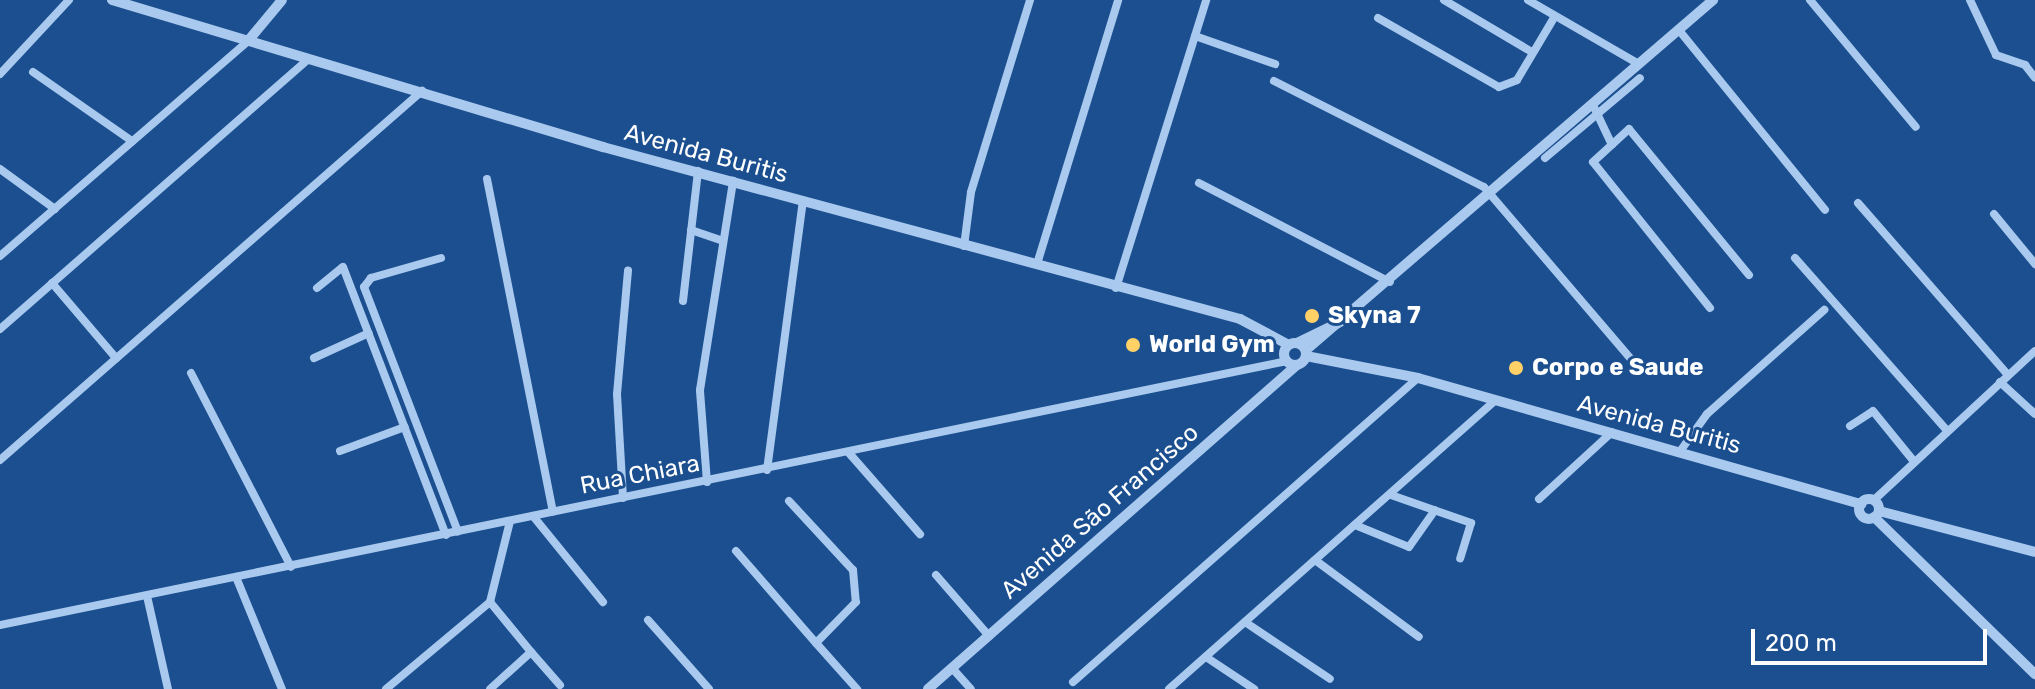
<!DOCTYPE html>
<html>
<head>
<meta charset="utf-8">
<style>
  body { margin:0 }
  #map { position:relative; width:2035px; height:689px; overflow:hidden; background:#1b4f8f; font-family:Rubik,sans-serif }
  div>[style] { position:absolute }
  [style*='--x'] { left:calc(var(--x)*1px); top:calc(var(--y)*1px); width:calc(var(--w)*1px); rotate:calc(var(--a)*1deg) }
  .minor>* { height:8px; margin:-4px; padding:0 4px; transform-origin:4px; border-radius:4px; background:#a9c9ee }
  .tertiary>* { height:10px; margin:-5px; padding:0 5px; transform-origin:5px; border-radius:5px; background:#a9c9ee }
  .tertiary>.ring { margin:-5px; padding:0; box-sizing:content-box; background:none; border:10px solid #a9c9ee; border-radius:50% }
  .dots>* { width:22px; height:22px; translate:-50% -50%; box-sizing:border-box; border:4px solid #1b4f8f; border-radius:50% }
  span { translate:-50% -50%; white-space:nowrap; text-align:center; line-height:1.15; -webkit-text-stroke:6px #1b4f8f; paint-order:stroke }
  .street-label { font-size:24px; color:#fff }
  .poi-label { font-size:24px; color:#fff; font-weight:700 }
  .left { translate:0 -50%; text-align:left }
  .scale { position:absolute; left:1751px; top:629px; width:236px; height:36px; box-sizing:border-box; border:4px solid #fff; border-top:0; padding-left:10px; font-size:24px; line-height:28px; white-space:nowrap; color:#fff; -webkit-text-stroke:6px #1b4f8f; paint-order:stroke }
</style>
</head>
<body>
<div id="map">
  <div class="minor">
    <i style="--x:1444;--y:0;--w:102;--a:30.6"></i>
    <i style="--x:1528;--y:0;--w:128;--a:30"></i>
    <i style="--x:1810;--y:0;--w:165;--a:50.2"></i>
    <i style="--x:1970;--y:0;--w:61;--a:64.7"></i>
    <i style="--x:1996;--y:55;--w:31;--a:19"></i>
    <i style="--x:2025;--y:65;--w:16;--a:52"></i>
    <i style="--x:1378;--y:18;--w:139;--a:29.7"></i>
    <i style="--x:1499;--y:87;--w:19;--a:-21"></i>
    <i style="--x:1517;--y:80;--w:74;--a:-59.3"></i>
    <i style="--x:1678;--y:29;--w:233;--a:50.9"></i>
    <i style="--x:1195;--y:36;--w:85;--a:19.3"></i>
    <i style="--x:33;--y:72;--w:121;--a:34.9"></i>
    <i style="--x:0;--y:74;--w:101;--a:-47"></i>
    <i style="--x:1274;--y:81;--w:235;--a:26.8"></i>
    <i style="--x:1484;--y:187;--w:235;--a:49.5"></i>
    <i style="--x:1593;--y:105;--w:44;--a:64.6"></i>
    <i style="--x:1545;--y:158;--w:124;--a:-40.1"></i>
    <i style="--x:0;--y:169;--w:68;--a:36"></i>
    <i style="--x:487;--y:179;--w:339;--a:78.8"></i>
    <i style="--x:1199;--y:183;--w:215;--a:27.4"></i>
    <i style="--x:1858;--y:203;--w:228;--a:48.9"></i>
    <i style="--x:1994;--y:214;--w:65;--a:50.6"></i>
    <i style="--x:691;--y:230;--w:31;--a:19"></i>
    <i style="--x:964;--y:246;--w:54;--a:-82.6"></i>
    <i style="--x:971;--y:192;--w:201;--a:-72.9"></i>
    <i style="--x:0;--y:256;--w:328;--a:-40.9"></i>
    <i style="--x:441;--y:258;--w:73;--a:164.1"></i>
    <i style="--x:371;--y:278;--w:11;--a:128"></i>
    <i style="--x:364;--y:287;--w:262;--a:69"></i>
    <i style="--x:1795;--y:258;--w:228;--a:48.6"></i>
    <i style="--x:1037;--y:264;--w:276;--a:-72.9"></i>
    <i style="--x:52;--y:283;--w:99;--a:49.5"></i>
    <i style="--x:317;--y:288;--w:33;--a:-39"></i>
    <i style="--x:343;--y:267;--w:287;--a:69"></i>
    <i style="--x:1116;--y:288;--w:302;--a:-72.6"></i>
    <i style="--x:683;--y:301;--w:131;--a:-83.4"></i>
    <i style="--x:1710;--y:308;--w:187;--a:-128.7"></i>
    <i style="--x:1593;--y:162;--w:49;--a:-42.5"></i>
    <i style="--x:1629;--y:129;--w:189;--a:50.6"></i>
    <i style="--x:0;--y:329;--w:410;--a:-41.2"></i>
    <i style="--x:314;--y:358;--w:60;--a:-24.4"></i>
    <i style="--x:191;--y:373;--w:218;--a:62.7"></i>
    <i style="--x:2000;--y:382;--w:47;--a:42.4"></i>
    <i style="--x:1850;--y:426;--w:27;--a:-33"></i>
    <i style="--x:1873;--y:411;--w:62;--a:50.9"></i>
    <i style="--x:1681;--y:450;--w:44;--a:-54.2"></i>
    <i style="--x:1707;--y:414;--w:157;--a:-41.6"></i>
    <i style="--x:340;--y:451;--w:69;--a:-20.3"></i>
    <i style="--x:849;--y:453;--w:108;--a:48.8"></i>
    <i style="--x:0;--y:460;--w:561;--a:-41.17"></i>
    <i style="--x:767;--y:470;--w:272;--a:-82.4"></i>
    <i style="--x:707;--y:482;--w:92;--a:-94.4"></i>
    <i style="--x:700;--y:390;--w:212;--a:-81"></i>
    <i style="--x:1391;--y:495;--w:85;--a:19.3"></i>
    <i style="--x:1471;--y:523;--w:37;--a:107"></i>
    <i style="--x:623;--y:498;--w:104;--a:-93.3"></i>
    <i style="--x:617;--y:394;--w:124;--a:-84.9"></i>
    <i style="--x:1539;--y:499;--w:99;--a:-42.5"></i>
    <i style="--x:1874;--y:500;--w:219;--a:-42.8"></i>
    <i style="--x:789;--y:501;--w:94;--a:47.2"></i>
    <i style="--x:853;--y:570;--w:32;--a:85"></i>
    <i style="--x:856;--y:602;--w:57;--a:134.3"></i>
    <i style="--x:816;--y:643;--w:62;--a:48.3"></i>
    <i style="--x:533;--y:516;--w:111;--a:50.9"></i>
    <i style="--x:1355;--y:525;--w:58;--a:22.2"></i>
    <i style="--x:1409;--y:547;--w:45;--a:-54.9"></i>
    <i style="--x:736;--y:551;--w:122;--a:49"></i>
    <i style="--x:1315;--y:560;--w:129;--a:36.5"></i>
    <i style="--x:936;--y:575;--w:81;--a:49"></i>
    <i style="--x:236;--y:577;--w:121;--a:67.7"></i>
    <i style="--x:147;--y:596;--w:95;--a:77.3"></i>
    <i style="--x:490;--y:602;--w:65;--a:50.6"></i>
    <i style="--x:531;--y:652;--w:55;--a:137.9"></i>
    <i style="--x:648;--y:620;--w:92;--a:48.5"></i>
    <i style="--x:1245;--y:622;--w:102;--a:33.8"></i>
    <i style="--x:0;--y:625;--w:1314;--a:-11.59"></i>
    <i style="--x:531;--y:652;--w:44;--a:48.7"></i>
    <i style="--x:1206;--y:657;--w:58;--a:33.7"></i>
    <i style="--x:952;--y:668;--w:28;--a:48"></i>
    <i style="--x:1073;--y:682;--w:460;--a:-41.4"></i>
    <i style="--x:386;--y:689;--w:136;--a:-39.9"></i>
    <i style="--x:490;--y:602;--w:83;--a:-76.1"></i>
    <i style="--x:1169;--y:689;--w:434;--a:-41.5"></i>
  </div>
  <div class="tertiary">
    <i style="--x:112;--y:0;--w:513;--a:16.67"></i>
    <i style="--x:603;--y:147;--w:660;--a:15.11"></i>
    <i style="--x:1240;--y:319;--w:55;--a:28"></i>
    <i style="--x:248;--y:41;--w:53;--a:-50.3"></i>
    <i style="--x:1297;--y:343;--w:48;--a:-26"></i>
    <i class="ring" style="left:1284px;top:343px;width:12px;height:12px"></i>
    <i style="--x:1306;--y:350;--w:537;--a:-40.69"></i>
    <i style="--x:1306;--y:356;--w:114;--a:11.1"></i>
    <i style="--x:1418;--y:378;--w:461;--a:15.9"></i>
    <i class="ring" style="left:1859px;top:499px;width:10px;height:10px"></i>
    <i style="--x:1879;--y:511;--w:161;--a:14.7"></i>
    <i style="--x:1874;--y:517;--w:225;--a:44.3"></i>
    <i style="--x:928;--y:689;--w:491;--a:-41.3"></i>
  </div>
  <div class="dots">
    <i style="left:1312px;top:316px;background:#ffd166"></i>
    <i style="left:1133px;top:345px;background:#ffd166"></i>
    <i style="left:1516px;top:368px;background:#ffd166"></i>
  </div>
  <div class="street-label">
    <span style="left:706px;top:154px;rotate:15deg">Avenida Buritis</span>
    <span style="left:1659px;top:425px;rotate:15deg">Avenida Buritis</span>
    <span style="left:640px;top:475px;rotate:-11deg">Rua Chiara</span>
    <span style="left:1100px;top:512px;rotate:-41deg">Avenida São Francisco</span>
  </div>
  <div class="poi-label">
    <span class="left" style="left:1328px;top:316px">Skyna 7</span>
    <span class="left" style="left:1149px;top:345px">World Gym</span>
    <span class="left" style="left:1532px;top:368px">Corpo e Saude</span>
  </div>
  <div class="scale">200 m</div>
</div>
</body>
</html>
